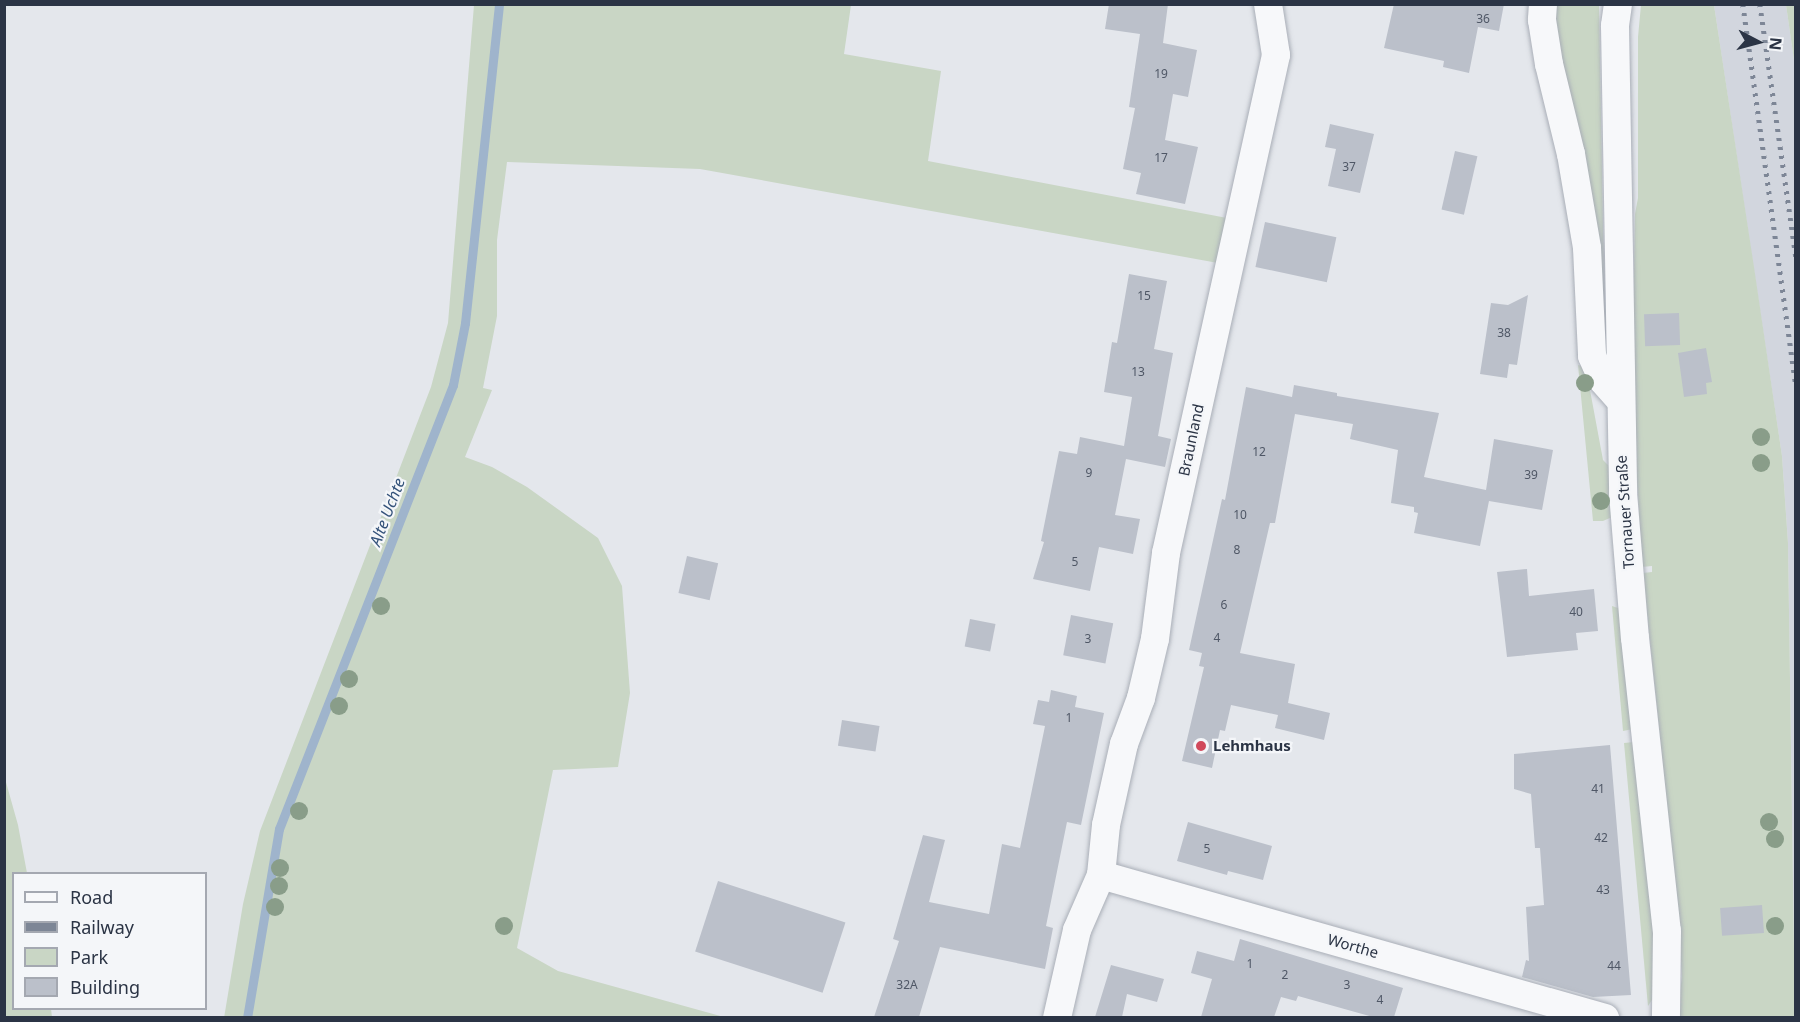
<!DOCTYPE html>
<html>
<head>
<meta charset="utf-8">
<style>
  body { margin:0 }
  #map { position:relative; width:1800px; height:1022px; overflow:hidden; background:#e4e7ec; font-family:"Noto Sans",sans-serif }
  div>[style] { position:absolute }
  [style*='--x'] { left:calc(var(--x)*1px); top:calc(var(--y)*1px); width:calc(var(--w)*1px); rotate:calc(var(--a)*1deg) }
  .built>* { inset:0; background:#d2d6de }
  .green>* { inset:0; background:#c9d6c5 }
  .stream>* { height:9px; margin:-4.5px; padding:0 4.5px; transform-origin:4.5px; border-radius:4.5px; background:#9fb4cc }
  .building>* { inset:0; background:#bbc0ca; transform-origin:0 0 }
  .roads { filter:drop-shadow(0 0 2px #a9aeb7) drop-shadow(0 0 2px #a9aeb7) }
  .minor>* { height:28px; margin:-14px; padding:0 14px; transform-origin:14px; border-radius:14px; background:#f7f8fa }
  .rail>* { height:4.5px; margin-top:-2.25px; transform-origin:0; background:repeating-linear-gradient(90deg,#7d8696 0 3px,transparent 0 9px) }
  .trees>* { width:18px; height:18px; margin:-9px; border-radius:50%; background:#899d89 }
  .dots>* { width:16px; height:16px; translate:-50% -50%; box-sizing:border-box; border:3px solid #f4f6f9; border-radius:50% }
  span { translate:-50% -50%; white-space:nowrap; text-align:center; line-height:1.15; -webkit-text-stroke:4.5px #f4f6f9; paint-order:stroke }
  .number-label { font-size:12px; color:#4f5766 }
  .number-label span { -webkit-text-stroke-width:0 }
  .street-label { font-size:15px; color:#2b3445 }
  .poi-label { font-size:15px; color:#2b3445; font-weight:700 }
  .left { translate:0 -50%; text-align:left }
  .water-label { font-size:16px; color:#34527a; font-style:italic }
  .frame { position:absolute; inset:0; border:6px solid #2b3445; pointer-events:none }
  .legend { position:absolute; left:12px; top:872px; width:195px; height:138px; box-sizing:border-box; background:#f4f6f9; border:2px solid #a4a8b1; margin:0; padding:8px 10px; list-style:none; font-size:18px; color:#2b3445 }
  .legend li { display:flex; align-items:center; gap:12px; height:30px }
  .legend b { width:30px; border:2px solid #a4a8b1 }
  .north { position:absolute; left:1728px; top:12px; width:60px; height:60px; -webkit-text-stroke:4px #f4f6f9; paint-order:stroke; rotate:96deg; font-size:16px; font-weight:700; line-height:24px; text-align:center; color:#2b3445 }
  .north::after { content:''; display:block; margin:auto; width:21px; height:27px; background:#2b3445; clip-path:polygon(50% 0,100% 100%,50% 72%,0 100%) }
</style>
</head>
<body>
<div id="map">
  <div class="built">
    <i style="clip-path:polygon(1714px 5px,1786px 5px,1795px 67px,1795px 1017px,1788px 543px,1782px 456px)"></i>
  </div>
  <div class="green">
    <i style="clip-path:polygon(474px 5px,851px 5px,844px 54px,941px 71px,928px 161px,1227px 218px,1218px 263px,700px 169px,507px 162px,497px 240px,497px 316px,483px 388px,492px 390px,465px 457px,492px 467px,527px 487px,598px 538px,622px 586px,630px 693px,618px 767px,553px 770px,517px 948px,558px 971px,724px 1017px,224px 1018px,243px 904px,260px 831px,431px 387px,448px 323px)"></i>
    <i style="clip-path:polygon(1551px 5px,1599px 5px,1605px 338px,1596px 239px,1563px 88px)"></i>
    <i style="clip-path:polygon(1641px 5px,1714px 5px,1754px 267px,1782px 456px,1788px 543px,1795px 1017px,1676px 1017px,1682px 977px,1679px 923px,1643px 573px,1652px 572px,1652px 566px,1642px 567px,1637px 477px,1633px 326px,1635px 214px,1638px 198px,1638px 37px)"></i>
    <i style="clip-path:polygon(1786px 5px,1795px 5px,1795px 67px)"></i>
    <i style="clip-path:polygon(1578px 365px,1585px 367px,1587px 374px,1603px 460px,1609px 466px,1612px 517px,1603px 521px,1593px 521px)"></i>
    <i style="clip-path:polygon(1612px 606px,1621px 609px,1633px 729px,1623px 731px)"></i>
    <i style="clip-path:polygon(1634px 742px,1638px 753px,1657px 979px,1654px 997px,1648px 1006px,1624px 743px)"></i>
    <i style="clip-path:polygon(4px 775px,18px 825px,27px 873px,14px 874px,14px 1008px,51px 1009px,52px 1017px,5px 1017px)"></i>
  </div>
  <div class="stream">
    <i style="--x:247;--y:1018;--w:192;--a:-80.4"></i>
    <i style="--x:279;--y:829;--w:477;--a:-68.6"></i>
    <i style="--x:453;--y:385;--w:63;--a:-79"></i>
    <i style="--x:465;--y:323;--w:321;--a:-83.9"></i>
  </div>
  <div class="building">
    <i style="clip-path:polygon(1109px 4px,1168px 4px,1163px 43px,1197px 50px,1188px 97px,1173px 94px,1165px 140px,1198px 147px,1185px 204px,1136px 194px,1141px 173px,1123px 169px,1135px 108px,1129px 107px,1140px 34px,1105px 29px)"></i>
    <i style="clip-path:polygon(1394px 4px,1504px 4px,1499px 31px,1478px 27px,1469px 73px,1443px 67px,1444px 61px,1384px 48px)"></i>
    <i style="clip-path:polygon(1330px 124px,1374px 134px,1360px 193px,1328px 186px,1336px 149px,1325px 147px)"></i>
    <i style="left:1455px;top:151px;width:23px;height:60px;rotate:13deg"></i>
    <i style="left:1265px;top:222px;width:73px;height:46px;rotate:12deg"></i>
    <i style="clip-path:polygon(1129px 274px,1167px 281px,1154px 349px,1173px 353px,1158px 436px,1171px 439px,1165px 467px,1126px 459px,1115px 515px,1140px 519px,1133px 554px,1099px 547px,1090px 591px,1033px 579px,1044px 542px,1041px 541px,1059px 451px,1077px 454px,1080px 437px,1124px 446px,1132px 397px,1104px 392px,1112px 342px,1117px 343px)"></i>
    <i style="clip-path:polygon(1528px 295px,1517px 365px,1509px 364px,1507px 378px,1480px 374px,1491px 303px,1508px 305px)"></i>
    <i style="left:1679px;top:313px;width:32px;height:35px;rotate:88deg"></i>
    <i style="clip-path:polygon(1706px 348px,1712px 382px,1706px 383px,1707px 394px,1684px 397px,1678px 353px)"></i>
    <i style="clip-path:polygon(1294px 385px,1337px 393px,1337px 396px,1439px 413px,1424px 477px,1486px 490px,1494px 439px,1553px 450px,1542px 510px,1489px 501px,1480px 546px,1414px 533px,1418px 513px,1414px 512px,1414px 507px,1391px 503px,1398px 450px,1350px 439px,1353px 424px,1295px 414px,1275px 523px,1270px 523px,1240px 653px,1295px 664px,1288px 703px,1330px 713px,1324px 740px,1275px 728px,1278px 715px,1231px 705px,1225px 731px,1220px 730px,1212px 768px,1182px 761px,1204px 667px,1199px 666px,1202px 653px,1189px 650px,1222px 499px,1225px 500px,1246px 387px,1292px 397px)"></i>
    <i style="left:687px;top:556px;width:32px;height:38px;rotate:13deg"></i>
    <i style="clip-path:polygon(1527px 569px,1529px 596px,1594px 589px,1598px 631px,1576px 633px,1578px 650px,1507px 657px,1497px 572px)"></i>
    <i style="left:1071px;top:615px;width:43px;height:41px;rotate:11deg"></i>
    <i style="left:970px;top:619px;width:26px;height:28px;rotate:11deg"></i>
    <i style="clip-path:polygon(1051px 690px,1077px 696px,1075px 707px,1104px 713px,1081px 825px,1067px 822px,1046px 926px,1053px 928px,1045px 969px,940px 947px,919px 1017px,874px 1017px,899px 941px,893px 939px,923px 835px,945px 840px,929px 902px,989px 914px,1002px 844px,1020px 848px,1045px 726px,1033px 724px,1038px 700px,1049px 702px)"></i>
    <i style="left:842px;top:720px;width:38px;height:26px;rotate:9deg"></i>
    <i style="clip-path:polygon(1610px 745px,1631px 995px,1593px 997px,1522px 977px,1526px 960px,1529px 961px,1526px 907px,1544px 905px,1540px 848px,1535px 848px,1531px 794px,1514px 789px,1514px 754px)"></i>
    <i style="clip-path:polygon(1188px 822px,1272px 846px,1263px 880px,1228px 871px,1227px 875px,1177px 861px)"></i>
    <i style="left:718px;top:881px;width:134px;height:74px;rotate:18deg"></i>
    <i style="left:1762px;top:905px;width:28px;height:42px;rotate:86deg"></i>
    <i style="clip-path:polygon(1240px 939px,1403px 988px,1394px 1017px,1373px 1017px,1298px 996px,1296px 1001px,1281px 997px,1274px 1017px,1201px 1017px,1212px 979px,1191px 973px,1197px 951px,1234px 961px)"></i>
    <i style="clip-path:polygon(1111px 965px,1164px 979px,1157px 1002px,1127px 994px,1122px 1017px,1095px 1017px)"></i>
  </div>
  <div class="roads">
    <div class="minor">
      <i style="--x:1543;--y:4;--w:16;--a:94"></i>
      <i style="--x:1542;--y:20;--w:45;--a:81"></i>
      <i style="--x:1549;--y:64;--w:93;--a:76.3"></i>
      <i style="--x:1571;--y:154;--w:95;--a:80.3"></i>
      <i style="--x:1587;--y:248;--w:108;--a:87.3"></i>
      <i style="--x:1592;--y:356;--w:27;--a:66"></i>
      <i style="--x:1603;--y:381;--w:25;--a:48"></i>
      <i style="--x:1618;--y:4;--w:22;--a:98"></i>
      <i style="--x:1615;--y:26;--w:467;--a:89"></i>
      <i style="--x:1623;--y:493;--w:145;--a:85.3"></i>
      <i style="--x:1635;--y:638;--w:295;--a:83.8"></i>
      <i style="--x:1667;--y:931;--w:87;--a:90.7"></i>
      <i style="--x:1101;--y:875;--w:524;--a:15.84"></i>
      <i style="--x:1057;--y:1018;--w:90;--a:-77.2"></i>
      <i style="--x:1077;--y:930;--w:60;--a:-66.4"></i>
      <i style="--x:1101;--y:875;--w:50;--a:-84.3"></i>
      <i style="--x:1106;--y:825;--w:83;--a:-77.5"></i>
      <i style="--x:1124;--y:744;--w:49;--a:-69.7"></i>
      <i style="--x:1141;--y:698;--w:61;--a:-76.7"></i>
      <i style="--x:1155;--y:639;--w:87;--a:-82.7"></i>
      <i style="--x:1166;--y:553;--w:510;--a:-77.54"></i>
      <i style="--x:1276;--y:55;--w:52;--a:-98.9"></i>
    </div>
  </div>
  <div class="rail">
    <i style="--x:1743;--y:4;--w:385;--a:82.1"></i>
    <i style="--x:1760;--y:4;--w:256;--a:81.9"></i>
  </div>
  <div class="trees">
    <i style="left:1585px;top:383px"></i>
    <i style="left:1761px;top:437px"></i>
    <i style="left:1761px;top:463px"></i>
    <i style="left:1601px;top:501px"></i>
    <i style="left:381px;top:606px"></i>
    <i style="left:349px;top:679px"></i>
    <i style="left:339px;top:706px"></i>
    <i style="left:299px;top:811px"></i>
    <i style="left:1769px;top:822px"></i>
    <i style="left:1775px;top:839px"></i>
    <i style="left:280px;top:868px"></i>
    <i style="left:279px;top:886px"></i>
    <i style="left:275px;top:907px"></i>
    <i style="left:504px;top:926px"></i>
    <i style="left:1775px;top:926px"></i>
  </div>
  <div class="dots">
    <i style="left:1201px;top:746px;background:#d1495b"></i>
  </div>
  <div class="number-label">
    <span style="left:1483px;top:19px">36</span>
    <span style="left:1161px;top:74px">19</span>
    <span style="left:1161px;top:158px">17</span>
    <span style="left:1349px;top:167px">37</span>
    <span style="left:1144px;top:296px">15</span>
    <span style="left:1504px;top:333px">38</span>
    <span style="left:1138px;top:372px">13</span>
    <span style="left:1259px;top:452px">12</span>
    <span style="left:1089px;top:473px">9</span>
    <span style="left:1531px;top:475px">39</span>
    <span style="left:1240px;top:515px">10</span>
    <span style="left:1237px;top:550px">8</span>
    <span style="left:1075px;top:562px">5</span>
    <span style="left:1224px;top:605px">6</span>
    <span style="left:1576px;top:612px">40</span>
    <span style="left:1217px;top:638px">4</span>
    <span style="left:1088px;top:639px">3</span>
    <span style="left:1069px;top:718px">1</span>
    <span style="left:1598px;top:789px">41</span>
    <span style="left:1601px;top:838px">42</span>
    <span style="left:1207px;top:849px">5</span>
    <span style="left:1603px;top:890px">43</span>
    <span style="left:1250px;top:964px">1</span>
    <span style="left:1614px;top:966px">44</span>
    <span style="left:1285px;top:975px">2</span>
    <span style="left:907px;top:985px">32A</span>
    <span style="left:1347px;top:985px">3</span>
    <span style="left:1380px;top:1000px">4</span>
  </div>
  <div class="street-label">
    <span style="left:1191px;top:440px;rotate:-78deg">Braunland</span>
    <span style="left:1625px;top:512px;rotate:-94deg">Tornauer Straße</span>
    <span style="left:1353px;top:946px;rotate:16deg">Worthe</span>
  </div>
  <div class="poi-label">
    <span class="left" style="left:1213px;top:746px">Lehmhaus</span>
  </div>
  <div class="water-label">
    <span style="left:387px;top:512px;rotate:-69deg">Alte Uchte</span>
  </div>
  <div class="frame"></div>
  <ul class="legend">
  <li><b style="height:8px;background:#f7f8fa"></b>Road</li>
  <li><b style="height:8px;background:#7d8696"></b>Railway</li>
  <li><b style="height:16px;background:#c9d6c5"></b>Park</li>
  <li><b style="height:16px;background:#bbc0ca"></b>Building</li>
  </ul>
  <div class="north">N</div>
</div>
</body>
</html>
